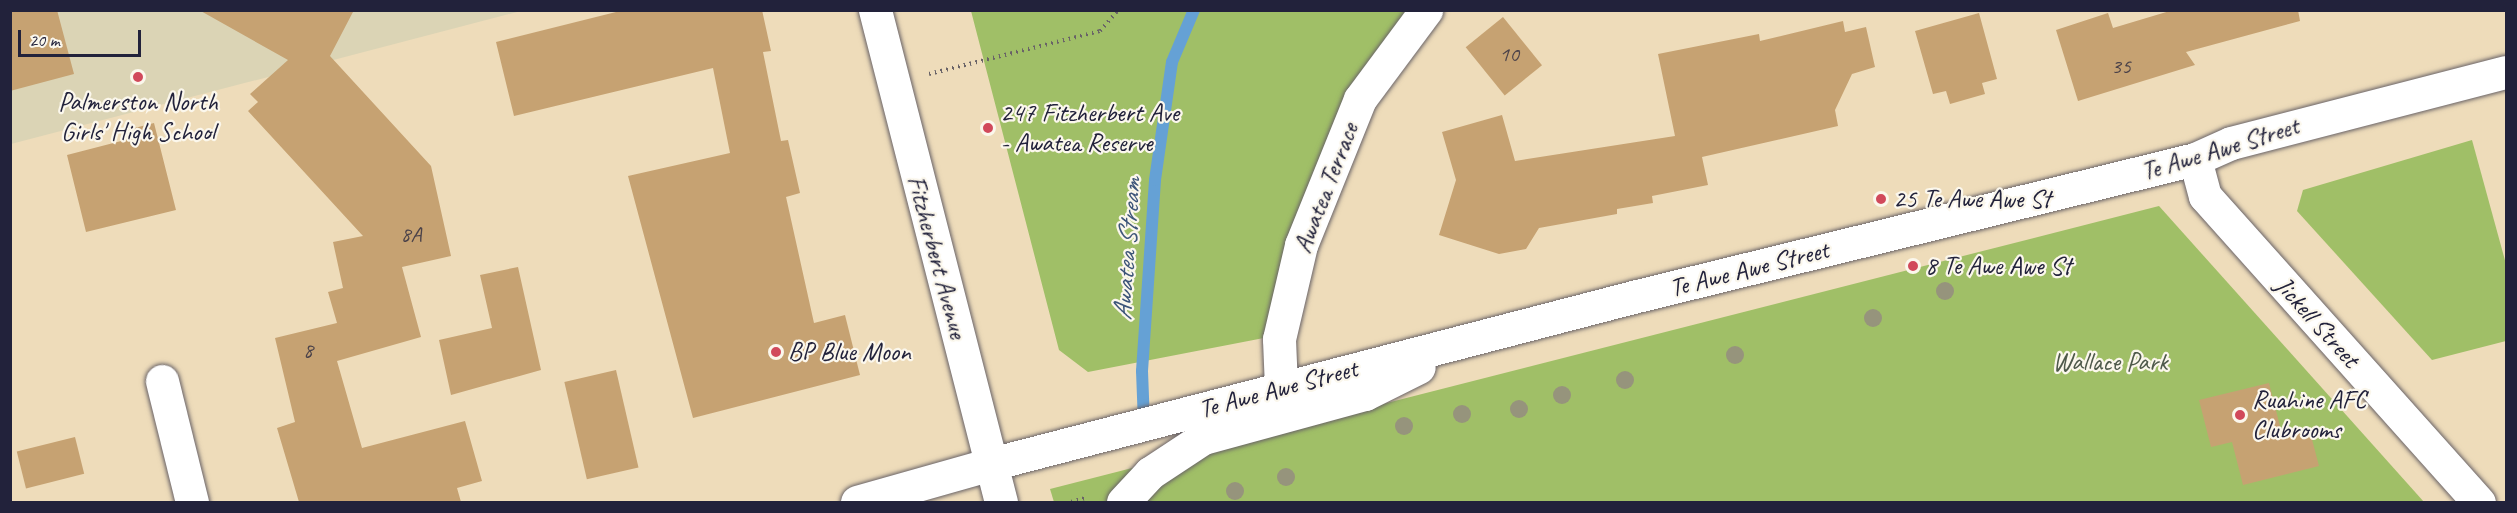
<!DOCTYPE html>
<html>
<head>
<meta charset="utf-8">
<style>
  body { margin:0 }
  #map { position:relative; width:2517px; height:513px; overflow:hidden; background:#eedcba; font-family:Caveat,sans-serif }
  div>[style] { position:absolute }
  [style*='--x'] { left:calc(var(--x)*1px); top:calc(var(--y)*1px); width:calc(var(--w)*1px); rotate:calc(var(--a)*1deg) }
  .built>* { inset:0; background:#dbd4b5 }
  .green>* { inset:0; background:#a0bf67 }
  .stream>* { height:12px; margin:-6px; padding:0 6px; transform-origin:6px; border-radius:6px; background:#65a1d5 }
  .building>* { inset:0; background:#c6a272; transform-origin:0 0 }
  .path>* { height:4px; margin-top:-2px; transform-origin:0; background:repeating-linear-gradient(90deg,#696367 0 1.5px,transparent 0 6px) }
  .roads { filter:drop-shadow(0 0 2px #696367) drop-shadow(0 0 2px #696367) }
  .street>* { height:33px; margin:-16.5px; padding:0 16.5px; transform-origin:16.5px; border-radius:16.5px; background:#fff }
  .secondary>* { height:33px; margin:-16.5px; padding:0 16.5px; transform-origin:16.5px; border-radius:16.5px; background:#fff }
  .trees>* { width:18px; height:18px; margin:-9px; border-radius:50%; background:#96947c }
  .dots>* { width:16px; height:16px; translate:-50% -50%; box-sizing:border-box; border:3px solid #fbf7ec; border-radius:50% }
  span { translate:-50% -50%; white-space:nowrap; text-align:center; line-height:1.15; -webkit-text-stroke:4.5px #fbf7ec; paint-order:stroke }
  .number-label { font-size:22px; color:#4b4249 }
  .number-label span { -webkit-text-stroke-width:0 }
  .poi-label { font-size:26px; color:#22223b }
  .left { translate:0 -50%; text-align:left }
  .street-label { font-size:26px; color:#22223b }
  .park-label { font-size:26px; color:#4e594a }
  .water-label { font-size:27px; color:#3d5579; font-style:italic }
  .frame { position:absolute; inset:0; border:12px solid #22223b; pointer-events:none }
  .scale { position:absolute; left:18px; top:30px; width:123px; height:27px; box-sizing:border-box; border:3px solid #22223b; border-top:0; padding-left:8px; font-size:18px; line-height:21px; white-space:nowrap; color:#22223b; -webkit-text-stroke:4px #fbf7ec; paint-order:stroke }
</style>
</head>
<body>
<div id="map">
  <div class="built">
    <i style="clip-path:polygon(11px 11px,521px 11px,11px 144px)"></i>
  </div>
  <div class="green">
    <i style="clip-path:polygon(971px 11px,1426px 11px,1360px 99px,1269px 337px,1088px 372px,1059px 350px)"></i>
    <i style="clip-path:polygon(2472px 140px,2506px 264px,2506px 341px,2432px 360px,2297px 211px,2303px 190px)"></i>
    <i style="clip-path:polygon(2159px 206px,2424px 502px,1054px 502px,1050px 489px)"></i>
  </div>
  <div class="stream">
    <i style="--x:1144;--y:423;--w:52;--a:-92.2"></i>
    <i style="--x:1142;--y:371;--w:191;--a:-86.1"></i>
    <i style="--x:1155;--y:180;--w:119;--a:-81.8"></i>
    <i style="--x:1172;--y:62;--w:56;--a:-67.1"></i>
  </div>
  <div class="building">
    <i style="clip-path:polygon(10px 10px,57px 10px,74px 74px,10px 91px)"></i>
    <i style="clip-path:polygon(199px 10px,354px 10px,330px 56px,431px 166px,451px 256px,402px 267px,421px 337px,337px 361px,362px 448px,465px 421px,482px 481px,457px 488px,461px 502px,299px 502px,277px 428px,295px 422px,275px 338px,337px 323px,328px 292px,343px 288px,333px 242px,363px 236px,248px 111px,258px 102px,250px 94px,288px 60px)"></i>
    <i style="clip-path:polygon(624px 10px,762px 10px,771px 51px,763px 52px,781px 141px,788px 140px,800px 193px,786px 197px,814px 323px,845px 315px,860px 375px,693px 418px,628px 176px,730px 153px,713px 68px,514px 116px,496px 42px)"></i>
    <i style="clip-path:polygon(2173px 10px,2298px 10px,2300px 21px,2186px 52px,2195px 65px,2078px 101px,2056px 30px,2108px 13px,2113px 28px)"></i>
    <i style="clip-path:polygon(1979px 13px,1997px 79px,1982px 83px,1985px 94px,1950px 104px,1946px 91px,1933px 94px,1915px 31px)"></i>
    <i style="left:1503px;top:17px;width:62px;height:48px;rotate:51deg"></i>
    <i style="clip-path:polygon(1843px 21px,1845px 32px,1866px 27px,1875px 67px,1852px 74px,1835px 110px,1838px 126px,1702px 157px,1708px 185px,1652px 196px,1653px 203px,1617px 209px,1617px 214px,1539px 228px,1526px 249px,1499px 254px,1439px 235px,1456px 180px,1442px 132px,1502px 115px,1515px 161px,1675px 136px,1658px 54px,1759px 34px,1760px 41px)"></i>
    <i style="clip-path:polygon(154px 123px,176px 210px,86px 232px,67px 155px,125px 140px,123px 131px)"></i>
    <i style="clip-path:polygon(518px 267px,541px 370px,451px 395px,439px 340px,492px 328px,480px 275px)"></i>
    <i style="left:616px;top:370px;width:100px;height:53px;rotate:77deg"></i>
    <i style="clip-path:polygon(2269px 383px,2282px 434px,2309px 428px,2319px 466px,2243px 485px,2232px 442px,2211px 447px,2199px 400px)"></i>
    <i style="left:75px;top:437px;width:38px;height:60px;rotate:76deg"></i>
  </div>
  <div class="path">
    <i style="--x:929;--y:74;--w:176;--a:-14.1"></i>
    <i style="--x:1100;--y:31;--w:28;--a:-49"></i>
    <i style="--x:1071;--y:502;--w:15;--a:-16"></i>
  </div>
  <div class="roads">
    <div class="street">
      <i style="--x:2195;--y:159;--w:38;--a:75"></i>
      <i style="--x:2205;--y:196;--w:411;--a:48.2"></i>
      <i style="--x:162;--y:381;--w:125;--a:76.1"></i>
      <i style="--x:1281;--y:387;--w:48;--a:-92.4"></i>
      <i style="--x:1279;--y:339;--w:97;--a:-76.8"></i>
      <i style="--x:1301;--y:245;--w:157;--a:-68"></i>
      <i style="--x:1360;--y:99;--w:111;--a:-53.4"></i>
      <i style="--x:857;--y:502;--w:139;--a:-15.8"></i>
    </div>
    <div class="secondary">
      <i style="--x:875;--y:10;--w:508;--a:75.64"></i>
      <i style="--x:991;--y:464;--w:667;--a:-14.58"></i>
      <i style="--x:1637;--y:296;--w:575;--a:-13.79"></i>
      <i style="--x:2195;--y:159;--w:39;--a:-24"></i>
      <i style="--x:2231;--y:143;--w:284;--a:-14.5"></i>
      <i style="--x:1123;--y:502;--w:40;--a:-47"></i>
      <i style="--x:1150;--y:473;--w:64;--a:-33.4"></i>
      <i style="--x:1203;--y:438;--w:168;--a:-15.2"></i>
      <i style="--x:1365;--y:394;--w:60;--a:-26.6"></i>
    </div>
  </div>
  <div class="trees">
    <i style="left:1945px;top:291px"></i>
    <i style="left:1873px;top:318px"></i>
    <i style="left:1735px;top:355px"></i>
    <i style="left:1625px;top:380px"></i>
    <i style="left:1562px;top:395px"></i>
    <i style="left:1519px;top:409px"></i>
    <i style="left:1462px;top:414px"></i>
    <i style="left:1404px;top:426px"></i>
    <i style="left:1286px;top:477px"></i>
    <i style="left:1235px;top:491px"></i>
  </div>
  <div class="dots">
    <i style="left:138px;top:77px;background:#d1495b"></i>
    <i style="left:988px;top:128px;background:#d1495b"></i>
    <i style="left:1881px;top:199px;background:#d1495b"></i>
    <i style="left:1913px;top:266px;background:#d1495b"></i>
    <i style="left:776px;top:352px;background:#d1495b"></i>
    <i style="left:2240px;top:415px;background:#d1495b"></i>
  </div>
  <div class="number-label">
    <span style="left:1509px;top:55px">10</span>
    <span style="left:2121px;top:67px">35</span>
    <span style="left:411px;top:235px">8A</span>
    <span style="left:308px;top:351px">8</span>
  </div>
  <div class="poi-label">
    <span style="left:138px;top:117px">Palmerston North<br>Girls' High School</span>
    <span class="left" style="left:1000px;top:128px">247 Fitzherbert Ave<br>- Awatea Reserve</span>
    <span class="left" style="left:1893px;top:199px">25 Te Awe Awe St</span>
    <span class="left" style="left:1925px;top:266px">8 Te Awe Awe St</span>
    <span class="left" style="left:788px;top:352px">BP Blue Moon</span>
    <span class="left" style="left:2252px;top:415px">Ruahine AFC<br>Clubrooms</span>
  </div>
  <div class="street-label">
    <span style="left:2220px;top:149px;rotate:-17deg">Te Awe Awe Street</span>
    <span style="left:1326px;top:188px;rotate:-69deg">Awatea Terrace</span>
    <span style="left:937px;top:257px;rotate:75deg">Fitzherbert Avenue</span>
    <span style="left:1749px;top:269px;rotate:-14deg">Te Awe Awe Street</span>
    <span style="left:2317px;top:322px;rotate:48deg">Jickell Street</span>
    <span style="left:1278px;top:389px;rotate:-15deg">Te Awe Awe Street</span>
  </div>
  <div class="park-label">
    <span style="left:2110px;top:362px">Wallace Park</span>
  </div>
  <div class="water-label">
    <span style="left:1127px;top:249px;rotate:-86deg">Awatea Stream</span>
  </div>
  <div class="frame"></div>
  <div class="scale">20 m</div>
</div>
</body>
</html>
